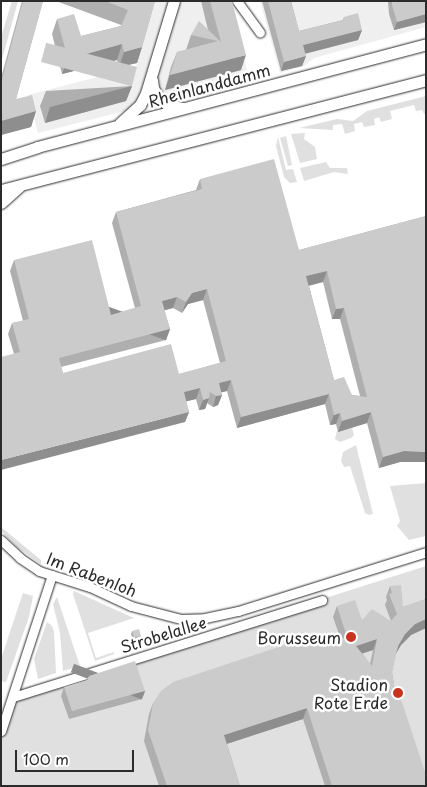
<!DOCTYPE html>
<html>
<head>
<meta charset="utf-8">
<style>
  body { margin:0 }
  #map { position:relative; width:427px; height:787px; overflow:hidden; background:#fff; font-family:"Playpen Sans",sans-serif }
  div>[style] { position:absolute }
  [style*='--x'] { left:calc(var(--x)*1px); top:calc(var(--y)*1px); width:calc(var(--w)*1px); rotate:calc(var(--a)*1deg) }
  .built>* { inset:0; background:#efefef }
  .green>* { inset:0; background:#e0e0e0 }
  .roads { filter:drop-shadow(0 0 1px #2b2b2b) drop-shadow(0 0 1px #2b2b2b) }
  .minor>* { height:9px; margin:-4.5px; padding:0 4.5px; transform-origin:4.5px; border-radius:4.5px; background:#fff }
  .major>* { height:11px; margin:-5.5px; padding:0 5.5px; transform-origin:5.5px; border-radius:5.5px; background:#fff }
  .wall>* { inset:0; background:#afafaf }
  .shaded-wall>* { inset:0; background:#8e8e8e; transform-origin:0 0 }
  .building>* { inset:0; background:#cbcbcb; transform-origin:0 0 }
  .dots>* { width:14px; height:14px; translate:-50% -50%; box-sizing:border-box; border:2px solid #fff; border-radius:50% }
  span { translate:-50% -50%; white-space:nowrap; text-align:center; line-height:1.15; -webkit-text-stroke:5px #fff; paint-order:stroke }
  .street-label { font-size:16px; color:#2b2b2b }
  .poi-label { font-size:16px; color:#2b2b2b }
  .right { translate:-100% -50%; text-align:right }
  .frame { position:absolute; inset:0; border:2px solid #2b2b2b; pointer-events:none }
  .scale { position:absolute; left:15px; top:750px; width:119px; height:22px; box-sizing:border-box; border:2px solid #2b2b2b; border-top:0; padding-left:6px; font-size:15px; line-height:18px; white-space:nowrap; color:#2b2b2b; -webkit-text-stroke:4px #fff; paint-order:stroke }
</style>
</head>
<body>
<div id="map">
  <div class="built">
    <i style="clip-path:polygon(155px 1px,228px 1px,248px 74px,132px 106px,129px 110px,38px 133px,28px 95px,136px 67px)"></i>
    <i style="clip-path:polygon(260px 1px,426px 1px,426px 27px,314px 58px,304px 66px,280px 73px)"></i>
  </div>
  <div class="green">
    <i style="clip-path:polygon(12px 1px,18px 1px,1px 63px,1px 37px)"></i>
    <i style="clip-path:polygon(426px 96px,426px 114px,424px 114px,422px 110px,416px 111px,414px 105px,390px 111px,392px 119px,381px 122px,379px 117px,374px 119px,375px 125px,364px 127px,362px 122px,354px 124px,355px 131px,345px 134px,342px 124px,333px 125px,333px 130px,299px 128px,337px 119px,353px 121px,367px 111px)"></i>
    <i style="clip-path:polygon(305px 133px,304px 139px,315px 147px,317px 159px,300px 163px,291px 134px)"></i>
    <i style="clip-path:polygon(286px 136px,292px 165px,288px 166px,280px 138px)"></i>
    <i style="clip-path:polygon(278px 137px,286px 170px,293px 169px,297px 182px,290px 183px,284px 177px,276px 146px)"></i>
    <i style="clip-path:polygon(326px 162px,330px 168px,347px 168px,348px 174px,334px 172px,304px 181px,300px 168px)"></i>
    <i style="clip-path:polygon(352px 428px,354px 435px,351px 438px,340px 442px,335px 439px,337px 431px)"></i>
    <i style="clip-path:polygon(356px 445px,373px 514px,369px 515px,365px 513px,350px 466px,344px 467px,341px 461px,343px 452px)"></i>
    <i style="clip-path:polygon(426px 483px,426px 536px,409px 540px,397px 526px,400px 521px,390px 486px)"></i>
    <i style="clip-path:polygon(1px 527px,41px 560px,41px 564px,17px 547px,1px 531px)"></i>
    <i style="clip-path:polygon(426px 566px,426px 786px,1px 786px,1px 739px,17px 696px)"></i>
    <i style="clip-path:polygon(74px 591px,134px 618px,88px 633px,96px 658px,114px 652px,114px 654px,95px 661px,73px 594px)"></i>
    <i style="clip-path:polygon(23px 593px,33px 596px,29px 617px,6px 682px,1px 681px,1px 659px)"></i>
    <i style="clip-path:polygon(57px 597px,80px 666px,63px 671px,60px 633px,53px 604px)"></i>
    <i style="clip-path:polygon(47px 622px,52px 626px,54px 632px,56px 673px,38px 679px,34px 659px)"></i>
  </div>
  <div class="roads">
    <div class="minor">
      <i style="--x:237;--y:1;--w:39;--a:54"></i>
      <i style="--x:1;--y:540;--w:26;--a:43"></i>
      <i style="--x:20;--y:558;--w:23;--a:34"></i>
      <i style="--x:39;--y:571;--w:53;--a:17.4"></i>
      <i style="--x:90;--y:587;--w:45;--a:24.9"></i>
      <i style="--x:131;--y:606;--w:52;--a:14.6"></i>
      <i style="--x:181;--y:619;--w:24;--a:-2"></i>
      <i style="--x:205;--y:618;--w:34;--a:-12"></i>
      <i style="--x:238;--y:611;--w:197;--a:-17.4"></i>
      <i style="--x:13;--y:697;--w:324;--a:-17.4"></i>
      <i style="--x:1;--y:731;--w:164;--a:-71.9"></i>
    </div>
    <div class="major">
      <i style="--x:152;--y:80;--w:8;--a:83"></i>
      <i style="--x:153;--y:88;--w:10;--a:61"></i>
      <i style="--x:158;--y:97;--w:13;--a:39"></i>
      <i style="--x:168;--y:105;--w:14;--a:12"></i>
      <i style="--x:120;--y:123;--w:27;--a:-42"></i>
      <i style="--x:140;--y:105;--w:13;--a:-63"></i>
      <i style="--x:146;--y:93;--w:96;--a:-73.1"></i>
      <i style="--x:1;--y:159;--w:38;--a:-18"></i>
      <i style="--x:37;--y:147;--w:402;--a:-14.8"></i>
      <i style="--x:1;--y:190;--w:439;--a:-14.5"></i>
      <i style="--x:1;--y:203;--w:24;--a:-42"></i>
    </div>
  </div>
  <div class="wall">
    <i style="clip-path:polygon(22px 1px,43px 1px,16px 99px,36px 111px,31px 127px,1px 135px,1px 78px)"></i>
    <i style="clip-path:polygon(56px 1px,155px 1px,142px 47px,137px 63px,119px 67px,117px 60px,62px 74px,52px 34px,57px 19px,81px 36px,121px 26px,121px 25px)"></i>
    <i style="clip-path:polygon(201px 1px,232px 1px,241px 70px,165px 90px,171px 67px,177px 52px,186px 50px,191px 35px,208px 30px)"></i>
    <i style="clip-path:polygon(262px 1px,291px 1px,299px 31px,343px 20px,344px 17px,362px 30px,358px 40px,305px 54px,306px 56px,302px 66px,281px 71px)"></i>
    <i style="clip-path:polygon(388px 1px,426px 1px,426px 22px,394px 30px,389px 14px)"></i>
    <i style="clip-path:polygon(132px 86px,126px 101px,45px 123px,40px 106px,46px 91px)"></i>
    <i style="clip-path:polygon(evenodd,200px 179px,299px 250px,426px 216px,422px 462px,400px 462px,379px 468px,367px 423px,338px 432px,336px 424px,330px 425px,325px 404px,237px 428px,227px 391px,221px 392px,222px 395px,218px 405px,213px 407px,207px 403px,205px 409px,199px 410px,196px 399px,186px 401px,189px 412px,185px 422px,14px 354px,8px 334px,12px 323px,23px 321px,10px 271px,14px 260px,111px 315px,135px 308px,112px 223px,116px 212px,196px 190px,200px 179px,323px 282px,332px 319px,340px 319px,360px 396px,352px 395px,334px 380px,309px 286px,323px 282px,200px 179px,203px 300px,220px 363px,179px 374px,63px 373px,61px 367px,166px 340px,170px 329px,164px 310px,173px 308px,182px 313px,188px 304px,203px 300px)"></i>
    <i style="clip-path:polygon(evenodd,390px 586px,403px 607px,426px 599px,426px 628px,411px 635px,401px 645px,396px 653px,392px 672px,395px 691px,426px 786px,325px 786px,303px 719px,227px 744px,240px 786px,159px 786px,144px 741px,149px 714px,153px 703px,340px 637px,333px 617px,337px 606px,362px 620px,391px 621px,385px 605px,387px 600px,386px 597px,390px 586px,373px 650px,370px 664px,362px 653px,373px 650px)"></i>
    <i style="clip-path:polygon(132px 631px,141px 636px,140px 639px,133px 641px,131px 634px)"></i>
    <i style="clip-path:polygon(64px 687px,145px 691px,142px 699px,69px 719px,61px 696px)"></i>
  </div>
  <div class="shaded-wall">
    <i style="clip-path:polygon(426px 14px,426px 22px,394px 30px,397px 22px)"></i>
    <i style="clip-path:polygon(362px 30px,358px 40px,299px 55px,303px 45px)"></i>
    <i style="clip-path:polygon(122px 44px,117px 60px,62px 74px,68px 59px)"></i>
    <i style="clip-path:polygon(142px 47px,137px 63px,119px 67px,124px 52px)"></i>
    <i style="clip-path:polygon(246px 55px,241px 70px,165px 90px,170px 75px)"></i>
    <i style="clip-path:polygon(306px 56px,302px 66px,281px 71px,284px 62px)"></i>
    <i style="clip-path:polygon(132px 86px,126px 101px,45px 123px,50px 107px)"></i>
    <i style="clip-path:polygon(36px 111px,31px 127px,1px 135px,1px 121px)"></i>
    <i style="clip-path:polygon(327px 271px,323px 282px,302px 287px,306px 276px)"></i>
    <i style="clip-path:polygon(207px 289px,203px 300px,188px 304px,182px 313px,186px 302px,192px 293px)"></i>
    <i style="clip-path:polygon(177px 297px,173px 308px,158px 312px,162px 301px)"></i>
    <i style="clip-path:polygon(344px 308px,340px 319px,332px 319px,336px 309px)"></i>
    <i style="left:170px;top:329px;width:12px;height:115px;rotate:110deg"></i>
    <i style="clip-path:polygon(231px 380px,227px 391px,215px 394px,219px 383px)"></i>
    <i style="clip-path:polygon(200px 388px,196px 399px,180px 403px,184px 392px)"></i>
    <i style="clip-path:polygon(329px 394px,325px 404px,237px 428px,241px 417px)"></i>
    <i style="clip-path:polygon(222px 395px,218px 405px,213px 407px,216px 396px)"></i>
    <i style="clip-path:polygon(209px 398px,205px 409px,199px 410px,203px 400px)"></i>
    <i style="clip-path:polygon(189px 412px,185px 422px,1px 470px,1px 460px)"></i>
    <i style="clip-path:polygon(371px 412px,367px 423px,338px 432px,342px 421px)"></i>
    <i style="clip-path:polygon(340px 413px,336px 424px,330px 425px,334px 415px)"></i>
    <i style="clip-path:polygon(404px 451px,426px 452px,426px 462px,400px 462px,379px 468px,383px 457px)"></i>
    <i style="clip-path:polygon(426px 619px,426px 628px,411px 635px,401px 645px,394px 657px,398px 646px,405px 634px,415px 624px)"></i>
    <i style="clip-path:polygon(141px 636px,140px 639px,133px 641px,134px 638px)"></i>
    <i style="clip-path:polygon(377px 639px,373px 650px,352px 657px,356px 646px)"></i>
    <i style="left:145px;top:691px;width:9px;height:76px;rotate:111deg"></i>
    <i style="clip-path:polygon(307px 708px,303px 719px,220px 746px,224px 735px)"></i>
  </div>
  <div class="building">
    <i style="clip-path:polygon(23px 1px,43px 1px,16px 99px,32px 95px,36px 111px,1px 121px,1px 83px)"></i>
    <i style="clip-path:polygon(105px 1px,155px 1px,142px 47px,124px 52px,122px 44px,68px 59px,57px 19px,74px 14px,81px 36px,121px 26px,128px 10px)"></i>
    <i style="clip-path:polygon(210px 1px,232px 1px,246px 55px,170px 75px,177px 52px,218px 41px,191px 35px,199px 21px,221px 42px)"></i>
    <i style="clip-path:polygon(268px 1px,291px 1px,299px 31px,344px 20px,344px 17px,358px 13px,362px 30px,303px 45px,306px 56px,284px 62px)"></i>
    <i style="clip-path:polygon(392px 1px,426px 1px,426px 14px,397px 22px,392px 5px)"></i>
    <i style="left:137px;top:67px;width:20px;height:94px;rotate:105deg"></i>
    <i style="clip-path:polygon(evenodd,274px 159px,299px 250px,426px 216px,426px 452px,404px 451px,383px 457px,371px 412px,342px 421px,340px 413px,334px 415px,329px 394px,241px 417px,231px 380px,219px 383px,222px 395px,216px 396px,210px 392px,209px 398px,203px 400px,200px 388px,184px 392px,189px 412px,1px 460px,1px 357px,20px 352px,12px 323px,29px 319px,14px 260px,92px 240px,111px 315px,141px 306px,116px 212px,202px 189px,200px 179px,274px 159px,327px 271px,336px 309px,344px 308px,367px 397px,352px 395px,344px 377px,334px 380px,306px 276px,327px 271px,274px 159px,207px 289px,226px 361px,179px 374px,171px 344px,63px 373px,59px 358px,170px 329px,162px 301px,177px 297px,186px 302px,192px 293px,207px 289px)"></i>
    <i style="clip-path:polygon(evenodd,401px 585px,403px 607px,426px 599px,426px 619px,415px 624px,405px 634px,398px 646px,392px 672px,395px 691px,398px 690px,426px 775px,426px 786px,332px 786px,307px 708px,224px 735px,240px 786px,167px 786px,148px 730px,153px 703px,161px 691px,173px 682px,318px 634px,335px 635px,348px 640px,337px 606px,355px 600px,362px 620px,372px 609px,391px 621px,397px 614px,389px 594px,392px 593px,390px 586px,401px 585px,377px 639px,372px 666px,356px 646px,377px 639px)"></i>
    <i style="left:139px;top:629px;width:7px;height:7px;rotate:74deg"></i>
    <i style="clip-path:polygon(135px 661px,145px 691px,72px 711px,64px 687px,87px 680px,89px 676px)"></i>
  </div>
  <div class="dots">
    <i style="left:351px;top:637px;background:#c8321e"></i>
    <i style="left:398px;top:693px;background:#c8321e"></i>
  </div>
  <div class="street-label">
    <span style="left:209px;top:85px;rotate:-15deg">Rheinlanddamm</span>
    <span style="left:92px;top:574px;rotate:21deg">Im Rabenloh</span>
    <span style="left:163px;top:634px;rotate:-17deg">Strobelallee</span>
  </div>
  <div class="poi-label">
    <span class="right" style="left:341px;top:637px">Borusseum</span>
    <span class="right" style="left:388px;top:693px">Stadion<br>Rote Erde</span>
  </div>
  <div class="frame"></div>
  <div class="scale">100 m</div>
</div>
</body>
</html>
